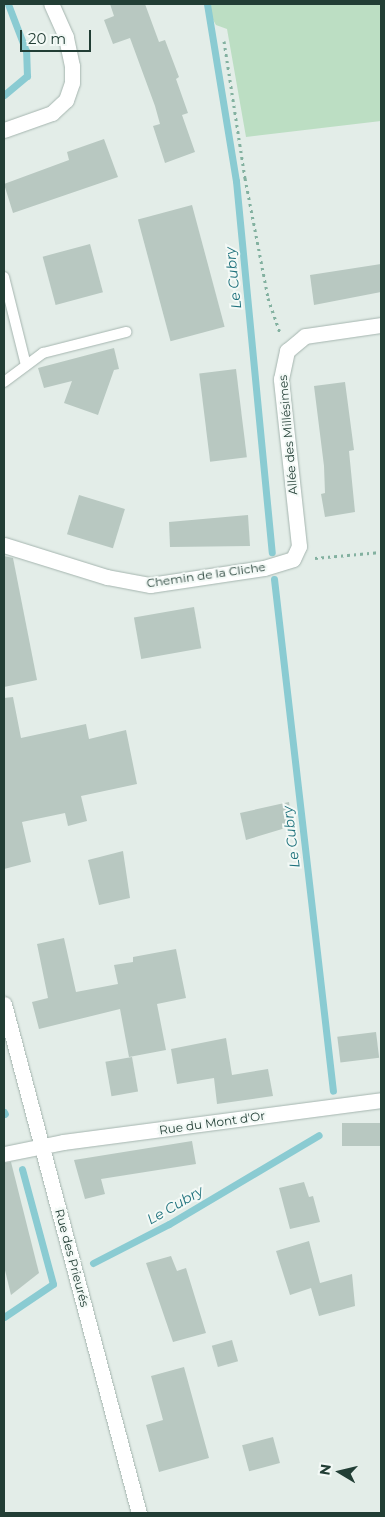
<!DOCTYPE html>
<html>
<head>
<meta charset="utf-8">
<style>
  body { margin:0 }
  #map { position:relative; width:385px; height:1517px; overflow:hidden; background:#e3ede8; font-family:Montserrat,sans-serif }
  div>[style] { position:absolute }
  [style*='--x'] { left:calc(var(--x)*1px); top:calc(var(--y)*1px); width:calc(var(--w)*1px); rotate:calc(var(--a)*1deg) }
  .green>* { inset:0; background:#bcdec3 }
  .stream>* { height:7px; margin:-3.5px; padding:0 3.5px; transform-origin:3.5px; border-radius:3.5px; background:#8acbd2 }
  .building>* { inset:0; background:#b8c8c1; transform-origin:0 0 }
  .path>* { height:3px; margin-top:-1.5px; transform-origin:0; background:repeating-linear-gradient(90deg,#83b1a0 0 2.5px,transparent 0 6.5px) }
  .roads { filter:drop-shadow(0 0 1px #a5b5af) drop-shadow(0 0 1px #a5b5af) }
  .lane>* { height:10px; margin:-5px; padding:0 5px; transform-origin:5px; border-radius:5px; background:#fff }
  .street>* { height:15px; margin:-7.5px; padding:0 7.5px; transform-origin:7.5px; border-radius:7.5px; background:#fff }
  .secondary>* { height:15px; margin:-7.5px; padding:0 7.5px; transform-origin:7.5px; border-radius:7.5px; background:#fff }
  span { translate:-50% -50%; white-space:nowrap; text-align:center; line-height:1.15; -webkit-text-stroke:4px #f3f9f6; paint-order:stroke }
  .street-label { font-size:12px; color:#223e35 }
  .water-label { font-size:14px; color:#1c707b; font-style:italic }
  .frame { position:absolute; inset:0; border:5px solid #223e35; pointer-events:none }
  .north { position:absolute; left:315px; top:1447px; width:50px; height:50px; -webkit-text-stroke:4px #f3f9f6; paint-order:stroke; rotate:279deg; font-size:14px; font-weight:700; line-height:20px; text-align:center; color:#223e35 }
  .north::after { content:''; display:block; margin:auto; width:18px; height:22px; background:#223e35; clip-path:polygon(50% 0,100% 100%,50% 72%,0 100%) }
  .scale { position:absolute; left:20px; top:30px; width:71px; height:22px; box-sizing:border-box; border:2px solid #223e35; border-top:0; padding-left:6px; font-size:15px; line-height:18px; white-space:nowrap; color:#223e35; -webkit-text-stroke:4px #f3f9f6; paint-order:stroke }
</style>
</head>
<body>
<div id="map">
  <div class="green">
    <i style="clip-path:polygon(204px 4px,381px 4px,381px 121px,246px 137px,227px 29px,216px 25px)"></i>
  </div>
  <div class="stream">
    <i style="--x:207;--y:4;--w:179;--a:80.7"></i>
    <i style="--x:236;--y:181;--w:373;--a:84.5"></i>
    <i style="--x:4;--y:95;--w:30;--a:-40"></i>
    <i style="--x:27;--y:76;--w:25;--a:-92"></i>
    <i style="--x:26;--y:51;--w:50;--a:-111"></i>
    <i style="--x:274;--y:579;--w:515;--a:83.43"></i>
    <i style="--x:4;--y:1112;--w:2;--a:63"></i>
    <i style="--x:93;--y:1263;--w:85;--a:-27.2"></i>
    <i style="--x:169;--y:1224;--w:174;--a:-30.7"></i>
    <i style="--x:4;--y:1317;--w:59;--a:-34"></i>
    <i style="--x:53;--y:1284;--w:119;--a:-105.1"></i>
  </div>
  <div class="building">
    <i style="clip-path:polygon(110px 4px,145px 4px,159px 42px,165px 40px,179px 77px,176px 79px,188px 113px,182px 115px,195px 152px,165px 163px,153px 126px,160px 124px,155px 106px,130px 38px,113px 44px,104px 20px,114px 16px)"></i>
    <i style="clip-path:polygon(104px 139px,118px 177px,13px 213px,4px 184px,69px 160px,67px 152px)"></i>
    <i style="left:192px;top:205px;width:126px;height:56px;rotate:75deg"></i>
    <i style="left:90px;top:244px;width:50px;height:49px;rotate:75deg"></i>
    <i style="clip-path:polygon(381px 264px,381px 292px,314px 305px,310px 275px)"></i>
    <i style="clip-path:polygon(114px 348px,119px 369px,114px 370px,98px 415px,64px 403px,72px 381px,44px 388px,38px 368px)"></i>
    <i style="left:236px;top:369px;width:89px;height:37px;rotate:83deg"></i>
    <i style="clip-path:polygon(345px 382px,354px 450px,349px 451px,355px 512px,325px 517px,321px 494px,325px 493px,324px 466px,314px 386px)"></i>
    <i style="left:79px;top:495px;width:48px;height:41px;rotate:17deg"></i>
    <i style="clip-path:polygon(248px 515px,250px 546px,170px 547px,169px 522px)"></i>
    <i style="clip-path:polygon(4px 556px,13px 558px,37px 680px,4px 687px)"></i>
    <i style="left:194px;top:607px;width:42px;height:61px;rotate:80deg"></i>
    <i style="clip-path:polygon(13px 697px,21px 738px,86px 724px,89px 739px,126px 730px,137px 784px,81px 796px,87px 821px,68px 826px,65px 813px,22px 822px,31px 862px,4px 869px,4px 698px)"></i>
    <i style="clip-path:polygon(289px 802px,292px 826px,246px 840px,240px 813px)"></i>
    <i style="clip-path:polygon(123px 851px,130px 898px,99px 905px,88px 860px)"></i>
    <i style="clip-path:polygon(64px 938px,76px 992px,118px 984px,114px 965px,133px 962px,133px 957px,176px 949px,186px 998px,157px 1004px,166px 1050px,129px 1057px,120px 1009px,39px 1029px,32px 1002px,48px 998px,37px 944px)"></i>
    <i style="left:376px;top:1032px;width:26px;height:39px;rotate:83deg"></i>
    <i style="clip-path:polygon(226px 1038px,232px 1075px,268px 1069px,273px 1096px,217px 1104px,214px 1078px,177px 1084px,171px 1049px)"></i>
    <i style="left:132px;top:1057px;width:35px;height:27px;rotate:80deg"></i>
    <i style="left:381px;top:1123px;width:23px;height:39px;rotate:90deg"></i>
    <i style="clip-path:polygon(192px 1141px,196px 1164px,101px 1179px,105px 1194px,85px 1199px,74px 1160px)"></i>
    <i style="clip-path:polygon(11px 1162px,39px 1273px,11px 1295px,4px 1266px,4px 1163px)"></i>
    <i style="clip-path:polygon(304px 1182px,309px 1197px,313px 1196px,320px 1222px,290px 1229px,279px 1188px)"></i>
    <i style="clip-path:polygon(309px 1241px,320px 1283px,352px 1274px,355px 1306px,319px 1316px,311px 1288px,290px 1295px,276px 1251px)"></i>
    <i style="clip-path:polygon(171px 1256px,177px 1271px,186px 1268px,206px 1333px,173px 1342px,146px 1263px)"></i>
    <i style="left:232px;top:1340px;width:22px;height:21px;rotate:74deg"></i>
    <i style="clip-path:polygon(184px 1367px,209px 1458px,159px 1472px,146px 1425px,163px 1420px,151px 1376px)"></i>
    <i style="left:273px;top:1437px;width:27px;height:32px;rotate:75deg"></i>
  </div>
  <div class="path">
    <i style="--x:224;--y:41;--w:139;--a:81.3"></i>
    <i style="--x:245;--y:178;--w:122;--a:79.1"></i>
    <i style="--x:268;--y:298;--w:36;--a:71"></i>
    <i style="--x:315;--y:558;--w:66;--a:-5.2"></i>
  </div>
  <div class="roads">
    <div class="lane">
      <i style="--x:4;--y:277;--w:91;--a:76"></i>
      <i style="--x:4;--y:382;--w:49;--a:-36.6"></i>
      <i style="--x:43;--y:353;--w:86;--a:-14.2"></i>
    </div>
    <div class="street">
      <i style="--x:4;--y:130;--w:51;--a:-19.5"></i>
      <i style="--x:52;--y:113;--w:19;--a:-43"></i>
      <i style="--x:66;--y:100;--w:18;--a:-71"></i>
      <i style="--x:72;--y:83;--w:17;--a:-90"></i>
      <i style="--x:72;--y:66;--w:30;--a:-102"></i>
      <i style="--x:66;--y:37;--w:36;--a:-114"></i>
      <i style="--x:4;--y:545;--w:108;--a:17.3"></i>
      <i style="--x:107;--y:577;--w:44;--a:10.5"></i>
      <i style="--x:150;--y:585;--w:115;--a:-8.5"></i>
      <i style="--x:264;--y:568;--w:30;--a:-17"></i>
      <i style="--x:293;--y:559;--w:14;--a:-65"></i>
      <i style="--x:299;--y:546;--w:168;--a:-96.2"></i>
      <i style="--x:281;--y:379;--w:29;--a:-78"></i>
      <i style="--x:287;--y:351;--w:23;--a:-40"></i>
      <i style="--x:305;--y:336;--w:77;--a:-8.2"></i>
      <i style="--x:4;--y:1154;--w:60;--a:-11.5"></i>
      <i style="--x:63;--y:1142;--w:321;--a:-7.5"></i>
    </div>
    <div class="secondary">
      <i style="--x:4;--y:1004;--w:527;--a:75.15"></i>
    </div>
  </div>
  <div class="street-label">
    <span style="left:288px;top:435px;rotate:-95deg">Allée des Millésimes</span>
    <span style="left:206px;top:575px;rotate:-8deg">Chemin de la Cliche</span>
    <span style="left:212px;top:1123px;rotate:-8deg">Rue du Mont d'Or</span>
    <span style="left:72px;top:1258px;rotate:75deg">Rue des Prieurés</span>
  </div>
  <div class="water-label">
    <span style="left:233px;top:278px;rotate:-96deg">Le Cubry</span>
    <span style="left:291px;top:837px;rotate:-97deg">Le Cubry</span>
    <span style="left:175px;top:1205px;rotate:-30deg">Le Cubry</span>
  </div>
  <div class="frame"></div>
  <div class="north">N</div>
  <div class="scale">20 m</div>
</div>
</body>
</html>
